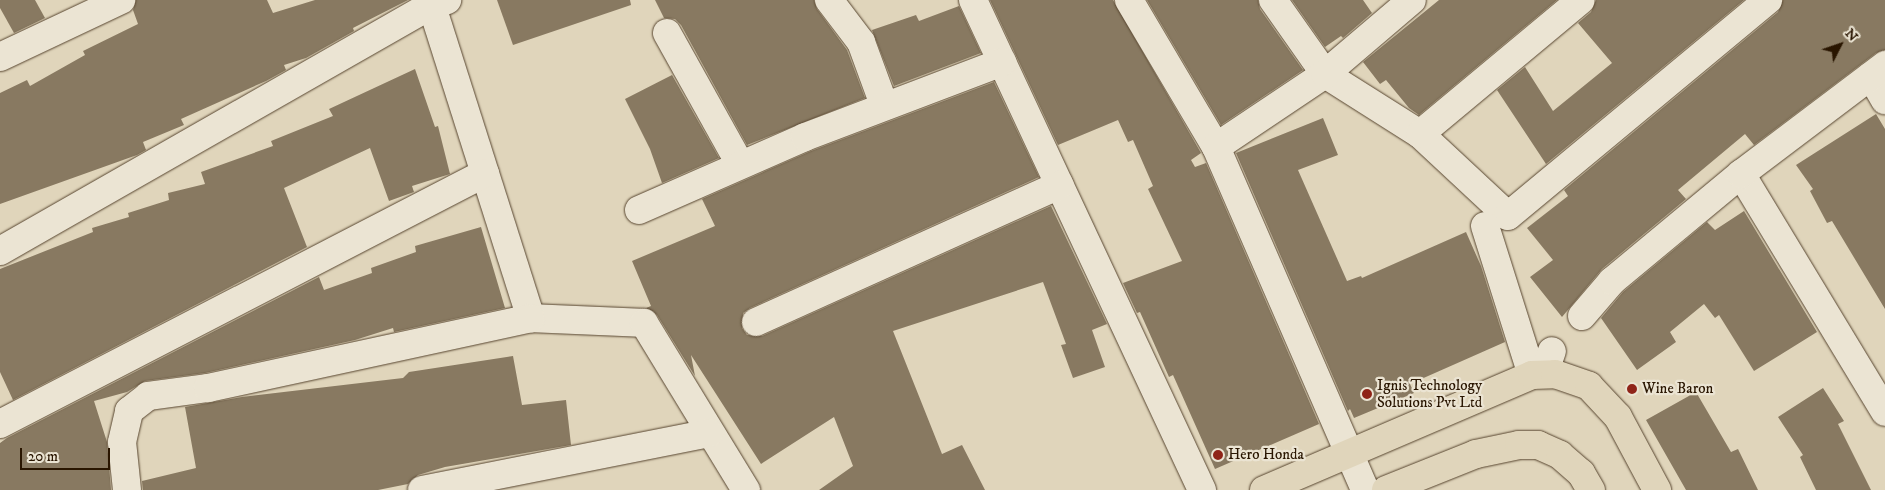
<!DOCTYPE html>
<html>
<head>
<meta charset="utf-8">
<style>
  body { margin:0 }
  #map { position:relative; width:1885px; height:490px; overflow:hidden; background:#e0d5bb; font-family:"IM FELL DW Pica",serif }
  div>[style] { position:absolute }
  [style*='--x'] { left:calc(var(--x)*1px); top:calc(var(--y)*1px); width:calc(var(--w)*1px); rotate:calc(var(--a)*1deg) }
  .building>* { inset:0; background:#887961 }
  .roads { filter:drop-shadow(0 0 1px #57452f) drop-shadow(0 0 1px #57452f) }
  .minor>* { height:28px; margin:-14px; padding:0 14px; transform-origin:14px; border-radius:14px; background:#ebe4d3 }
  .major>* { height:28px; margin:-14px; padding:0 14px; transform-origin:14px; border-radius:14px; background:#e0d5bb }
  .dots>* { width:14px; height:14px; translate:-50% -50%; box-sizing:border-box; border:2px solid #ebe4d3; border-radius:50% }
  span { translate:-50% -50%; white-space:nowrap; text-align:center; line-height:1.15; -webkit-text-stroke:4.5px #ebe4d3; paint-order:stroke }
  .poi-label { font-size:15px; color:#291500 }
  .left { translate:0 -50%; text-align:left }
  .north { position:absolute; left:1815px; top:20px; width:50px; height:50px; -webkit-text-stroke:4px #ebe4d3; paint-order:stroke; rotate:49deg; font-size:14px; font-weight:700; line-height:20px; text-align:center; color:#291500 }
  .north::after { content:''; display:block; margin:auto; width:18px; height:22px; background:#291500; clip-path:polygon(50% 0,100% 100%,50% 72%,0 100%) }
  .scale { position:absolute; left:20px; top:448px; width:90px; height:22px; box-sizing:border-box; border:2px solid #291500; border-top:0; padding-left:6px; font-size:15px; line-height:18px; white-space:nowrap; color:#291500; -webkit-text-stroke:4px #ebe4d3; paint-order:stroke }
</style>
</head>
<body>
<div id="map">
  <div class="building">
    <i style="clip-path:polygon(0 0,35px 0,45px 18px,14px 33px,0 8px)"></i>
    <i style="clip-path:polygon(136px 0,267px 0,273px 13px,315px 0,408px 0,353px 28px,354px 31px,306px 58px,284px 65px,286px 70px,266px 81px,181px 119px,184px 125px,143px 142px,146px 150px,137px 155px,0 204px,0 93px,27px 80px,30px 86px,85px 55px,83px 51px,138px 24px,133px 10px)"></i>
    <i style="clip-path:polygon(497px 0,630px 0,631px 5px,513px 45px)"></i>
    <i style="clip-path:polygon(655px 0,814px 0,817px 9px,847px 50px,865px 98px,747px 145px,681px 25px,675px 19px,664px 18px)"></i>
    <i style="clip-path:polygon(990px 0,1113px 0,1201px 153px,1191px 160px,1195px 167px,1206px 163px,1319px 424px,1215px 469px,1173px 375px,1169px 377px,1140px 312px,1137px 313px,1123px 283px,1182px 261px,1148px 189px,1153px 186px,1133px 140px,1128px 142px,1118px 120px,1058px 145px)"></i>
    <i style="clip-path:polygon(1147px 0,1258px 0,1260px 9px,1303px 70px,1221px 125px)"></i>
    <i style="clip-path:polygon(1292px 0,1363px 0,1372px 13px,1343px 38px,1341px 36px,1325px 47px)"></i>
    <i style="clip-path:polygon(1439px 0,1557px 0,1419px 115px,1409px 108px,1386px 80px,1380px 84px,1363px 62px)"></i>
    <i style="clip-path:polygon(1596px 0,1744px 0,1546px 164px,1497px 90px,1525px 67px,1553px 111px,1612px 63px,1578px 23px,1591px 12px)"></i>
    <i style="clip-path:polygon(1783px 0,1885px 0,1885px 50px,1876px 53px,1754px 145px,1745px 134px,1678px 190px,1686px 199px,1602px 269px,1562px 317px,1530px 277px,1553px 260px,1527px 228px,1568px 196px,1564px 190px,1778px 12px)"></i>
    <i style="clip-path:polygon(959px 6px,981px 53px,894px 86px,872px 30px,916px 15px,919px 21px)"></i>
    <i style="clip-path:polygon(415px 69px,435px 127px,438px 126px,450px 174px,412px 186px,414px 192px,389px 201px,370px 148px,284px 188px,307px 247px,13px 400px,0 372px,0 269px,93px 232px,92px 228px,129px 217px,128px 213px,169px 200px,168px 193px,205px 184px,201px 172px,273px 146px,271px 141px,333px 116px,329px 109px)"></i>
    <i style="clip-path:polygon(672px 75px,719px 158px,662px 183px,650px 149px,625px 99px)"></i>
    <i style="clip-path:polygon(994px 82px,1039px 177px,750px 308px,743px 313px,742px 328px,747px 335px,762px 336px,1051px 206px,1107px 324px,1092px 330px,1105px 367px,1073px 378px,1061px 345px,1066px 344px,1043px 282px,893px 331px,942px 454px,962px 445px,985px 490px,819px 490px,853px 466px,834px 417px,761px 464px,691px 355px,695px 376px,657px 315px,646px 308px,651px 306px,632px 261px,715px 226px,702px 199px,811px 151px)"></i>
    <i style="clip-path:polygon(1876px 114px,1885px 129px,1885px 309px,1832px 221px,1827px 223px,1810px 191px,1813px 189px,1796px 165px)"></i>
    <i style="clip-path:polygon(1323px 118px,1338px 155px,1298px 170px,1347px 281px,1361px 276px,1362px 278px,1466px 232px,1481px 266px,1505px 342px,1410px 384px,1414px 393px,1354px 418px,1350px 409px,1348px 411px,1236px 153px)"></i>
    <i style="clip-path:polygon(1744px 211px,1817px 332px,1754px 371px,1719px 315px,1715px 318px,1704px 304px,1670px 332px,1676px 342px,1637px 370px,1601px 318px,1623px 292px,1707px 222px,1715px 230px)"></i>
    <i style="clip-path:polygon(481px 227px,505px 308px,394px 332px,393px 328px,355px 340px,205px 373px,145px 381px,127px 392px,94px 401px,107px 442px,111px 490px,0 490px,0 443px,7px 438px,319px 277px,324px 290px,372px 273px,371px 268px,416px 252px,415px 246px)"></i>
    <i style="clip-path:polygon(513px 356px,522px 405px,566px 400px,571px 445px,445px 467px,418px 475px,408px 484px,378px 490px,143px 490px,142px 481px,196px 468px,185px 407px,242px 397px,403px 378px,409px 372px)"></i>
    <i style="clip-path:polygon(1823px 388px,1844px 421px,1838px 424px,1871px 490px,1816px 490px,1800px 457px,1803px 455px,1778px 417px)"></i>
    <i style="clip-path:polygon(1696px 392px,1731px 452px,1738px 449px,1758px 490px,1686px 490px,1646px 420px)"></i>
  </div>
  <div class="roads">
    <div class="minor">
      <i style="--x:430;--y:0;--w:334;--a:72.4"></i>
      <i style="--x:531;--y:318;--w:113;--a:2.5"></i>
      <i style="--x:644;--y:323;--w:196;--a:58.6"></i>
      <i style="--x:829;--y:0;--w:53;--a:52.7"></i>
      <i style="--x:861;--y:42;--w:67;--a:69.9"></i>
      <i style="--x:973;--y:0;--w:541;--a:64.95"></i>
      <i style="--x:1129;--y:0;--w:171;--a:59.4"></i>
      <i style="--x:1216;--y:147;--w:374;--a:66.5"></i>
      <i style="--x:1273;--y:0;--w:90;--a:54.9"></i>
      <i style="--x:1325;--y:74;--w:112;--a:32.3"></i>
      <i style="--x:1420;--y:134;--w:120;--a:43"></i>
      <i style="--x:1508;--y:216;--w:338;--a:-39.7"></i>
      <i style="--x:667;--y:33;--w:150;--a:60.9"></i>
      <i style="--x:0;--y:57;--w:134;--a:-25.2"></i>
      <i style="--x:1871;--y:76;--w:28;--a:60"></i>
      <i style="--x:1420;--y:134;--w:209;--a:-39.8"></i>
      <i style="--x:1216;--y:147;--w:131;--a:-33.8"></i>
      <i style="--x:1325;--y:74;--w:114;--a:-40.4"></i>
      <i style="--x:1741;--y:174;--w:278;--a:58.8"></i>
      <i style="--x:639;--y:210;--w:181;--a:-23.7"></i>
      <i style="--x:805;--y:137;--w:211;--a:-20.8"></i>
      <i style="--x:1485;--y:226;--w:156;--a:72.5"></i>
      <i style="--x:0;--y:251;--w:496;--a:-29.7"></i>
      <i style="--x:431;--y:5;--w:17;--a:-17"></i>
      <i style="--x:1582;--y:316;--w:46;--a:-49.4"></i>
      <i style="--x:1612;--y:281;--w:168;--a:-39.7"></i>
      <i style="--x:1741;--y:174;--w:181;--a:-37.1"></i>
      <i style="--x:756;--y:322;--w:333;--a:-24.3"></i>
      <i style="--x:1544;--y:374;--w:24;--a:-71"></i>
      <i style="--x:0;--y:424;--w:546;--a:-27.36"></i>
      <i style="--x:127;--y:490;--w:48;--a:-95.9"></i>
      <i style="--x:122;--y:442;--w:32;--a:-77"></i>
      <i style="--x:129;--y:411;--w:24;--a:-38"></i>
      <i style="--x:148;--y:396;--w:61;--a:-7.6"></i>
      <i style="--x:208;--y:388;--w:330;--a:-12.2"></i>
      <i style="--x:422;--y:490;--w:293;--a:-11.2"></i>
    </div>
    <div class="major">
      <i style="--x:1264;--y:490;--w:292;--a:-23.2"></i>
      <i style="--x:1532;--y:375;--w:23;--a:-2"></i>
      <i style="--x:1555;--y:374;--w:36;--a:19"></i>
      <i style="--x:1589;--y:386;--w:42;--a:46.9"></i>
      <i style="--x:1618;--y:417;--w:83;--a:61.9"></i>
      <i style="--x:1386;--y:490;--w:97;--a:-21.8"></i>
      <i style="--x:1476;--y:454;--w:44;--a:-11.8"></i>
      <i style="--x:1519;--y:445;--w:19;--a:0"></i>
      <i style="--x:1538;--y:445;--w:24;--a:24"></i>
      <i style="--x:1560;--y:455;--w:28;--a:41"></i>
      <i style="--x:1581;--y:473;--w:20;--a:60"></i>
    </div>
  </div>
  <div class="dots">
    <i style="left:1632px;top:389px;background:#8f2418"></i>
    <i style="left:1367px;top:394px;background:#8f2418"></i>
    <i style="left:1218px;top:455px;background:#8f2418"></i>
  </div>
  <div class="poi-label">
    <span class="left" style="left:1377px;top:394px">Ignis Technology<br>Solutions Pvt Ltd</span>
    <span class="left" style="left:1642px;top:389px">Wine Baron</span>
    <span class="left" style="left:1228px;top:455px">Hero Honda</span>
  </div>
  <div class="north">N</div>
  <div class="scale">20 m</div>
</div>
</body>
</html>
